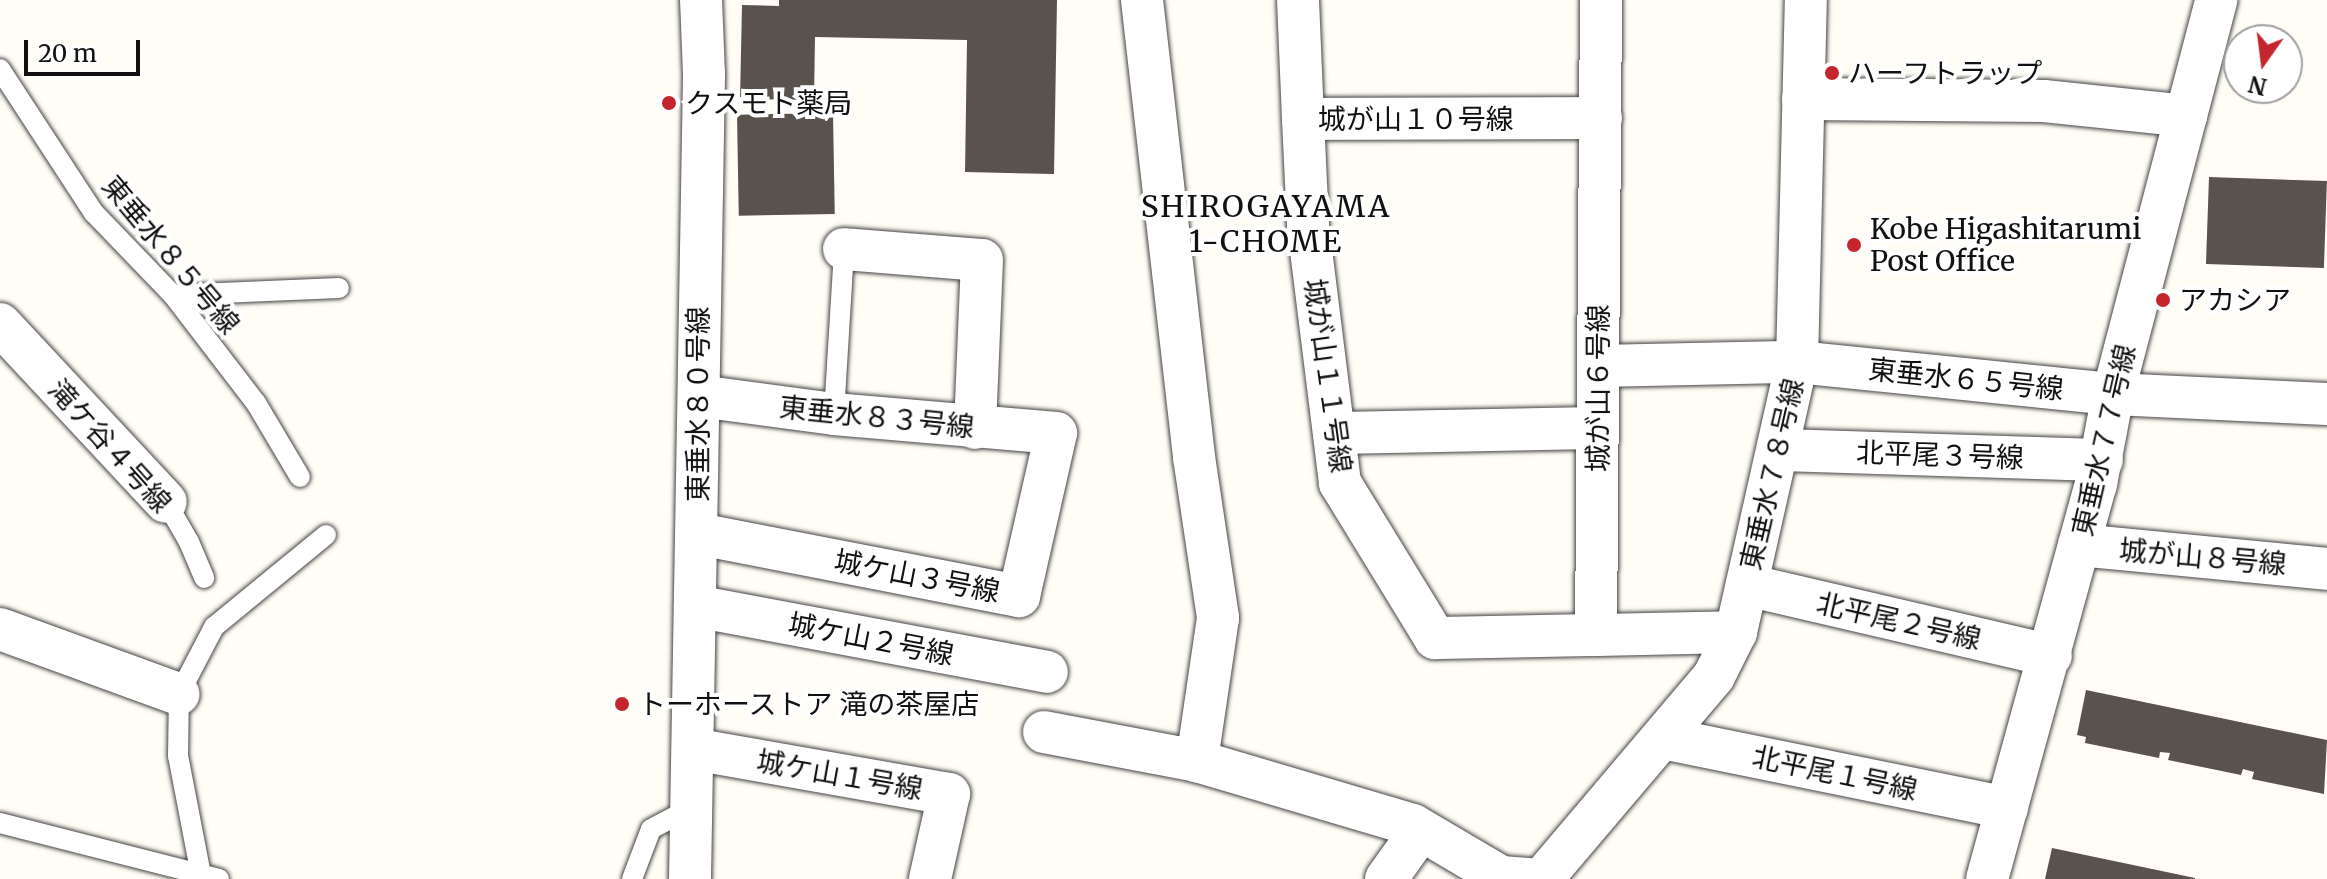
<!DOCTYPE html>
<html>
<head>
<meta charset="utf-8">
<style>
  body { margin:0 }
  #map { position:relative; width:2327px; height:879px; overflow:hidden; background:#fffdf5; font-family:Merriweather,"Noto Sans JP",serif }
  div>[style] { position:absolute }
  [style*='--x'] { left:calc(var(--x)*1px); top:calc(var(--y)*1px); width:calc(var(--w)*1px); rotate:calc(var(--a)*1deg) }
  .building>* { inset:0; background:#5a524d; transform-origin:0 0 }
  .roads { filter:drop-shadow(0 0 2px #444) drop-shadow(0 0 2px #444) }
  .lane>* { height:20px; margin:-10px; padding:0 10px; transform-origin:10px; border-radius:10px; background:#fff }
  .street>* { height:42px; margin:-21px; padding:0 21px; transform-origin:21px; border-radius:21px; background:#fff }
  .dots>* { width:22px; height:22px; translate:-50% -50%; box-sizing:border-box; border:4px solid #fff; border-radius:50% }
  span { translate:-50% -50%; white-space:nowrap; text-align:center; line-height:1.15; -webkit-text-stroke:8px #fff; paint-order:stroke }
  .poi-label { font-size:28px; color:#111 }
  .left { translate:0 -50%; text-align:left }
  .street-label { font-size:28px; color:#111 }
  .neighbourhood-label { font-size:30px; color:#111; letter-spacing:2px }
  .north { position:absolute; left:2223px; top:24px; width:80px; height:80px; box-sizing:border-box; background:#fff; border:2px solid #a0a0a0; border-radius:50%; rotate:194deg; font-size:22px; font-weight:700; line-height:32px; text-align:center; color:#111 }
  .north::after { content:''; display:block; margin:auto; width:28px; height:36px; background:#c4262e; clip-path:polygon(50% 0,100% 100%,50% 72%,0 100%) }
  .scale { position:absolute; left:24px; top:40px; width:116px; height:36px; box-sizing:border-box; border:4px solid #111; border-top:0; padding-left:10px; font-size:24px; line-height:28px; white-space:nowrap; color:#111; -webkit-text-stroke:6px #fff; paint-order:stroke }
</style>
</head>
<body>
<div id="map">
  <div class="building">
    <i style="clip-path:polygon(779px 0,1057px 0,1054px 174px,965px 172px,967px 40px,815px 37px,814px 100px,740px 99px,742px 5px,779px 6px)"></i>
    <i style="left:833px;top:113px;width:101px;height:96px;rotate:89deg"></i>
    <i style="left:2209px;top:177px;width:118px;height:87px;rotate:2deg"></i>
    <i style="clip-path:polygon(2086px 690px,2327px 740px,2324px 794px,2252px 779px,2254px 772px,2243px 769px,2241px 775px,2168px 760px,2170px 753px,2160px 752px,2159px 758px,2085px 743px,2086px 737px,2077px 735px)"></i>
    <i style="clip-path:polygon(2052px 848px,2195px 878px,2195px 879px,2045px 879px)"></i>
  </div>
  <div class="roads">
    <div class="lane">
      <i style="--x:0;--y:69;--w:172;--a:56.9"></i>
      <i style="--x:94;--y:213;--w:114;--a:46.1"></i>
      <i style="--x:173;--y:295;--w:136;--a:52.5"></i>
      <i style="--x:256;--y:403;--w:86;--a:59.3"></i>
      <i style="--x:173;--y:295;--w:166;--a:-2.4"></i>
      <i style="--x:834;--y:414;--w:165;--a:-86.5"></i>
      <i style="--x:166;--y:502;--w:46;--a:60.1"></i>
      <i style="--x:189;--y:542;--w:39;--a:67"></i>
      <i style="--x:0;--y:823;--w:226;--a:14.3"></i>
      <i style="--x:201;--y:875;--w:121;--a:-100.9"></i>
      <i style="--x:178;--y:756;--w:62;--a:-89.1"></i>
      <i style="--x:179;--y:694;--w:76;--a:-62.4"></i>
      <i style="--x:214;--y:627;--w:145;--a:-39.4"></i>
      <i style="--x:632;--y:879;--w:53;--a:-69.2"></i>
      <i style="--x:651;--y:829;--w:45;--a:-27.7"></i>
    </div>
    <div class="street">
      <i style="--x:1142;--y:0;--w:460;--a:83.5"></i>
      <i style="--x:1194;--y:457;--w:163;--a:81.5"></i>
      <i style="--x:1218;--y:618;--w:145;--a:98.4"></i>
      <i style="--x:1197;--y:761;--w:225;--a:16.5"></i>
      <i style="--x:1413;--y:825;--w:102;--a:30.6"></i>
      <i style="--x:1501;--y:877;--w:30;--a:4"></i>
      <i style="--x:1298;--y:0;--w:119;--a:87.6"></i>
      <i style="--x:1303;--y:119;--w:298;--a:-0.2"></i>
      <i style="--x:1601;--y:0;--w:635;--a:90.45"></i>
      <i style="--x:1596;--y:635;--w:140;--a:-1.2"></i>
      <i style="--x:1803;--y:99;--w:241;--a:0.5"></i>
      <i style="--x:2044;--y:101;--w:143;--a:6"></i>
      <i style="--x:1303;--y:119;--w:107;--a:87.3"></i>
      <i style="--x:1308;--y:226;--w:259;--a:82.9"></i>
      <i style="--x:1340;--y:483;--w:182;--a:58.5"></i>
      <i style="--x:1435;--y:638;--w:161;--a:-1.1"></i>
      <i style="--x:844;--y:249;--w:138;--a:4.6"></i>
      <i style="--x:982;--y:260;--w:168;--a:92.4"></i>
      <i style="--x:0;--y:324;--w:243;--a:47"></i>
      <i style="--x:1598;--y:366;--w:199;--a:-1.2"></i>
      <i style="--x:1797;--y:362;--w:318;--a:5.8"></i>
      <i style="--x:2113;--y:394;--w:214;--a:2.7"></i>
      <i style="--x:1334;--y:433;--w:264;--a:-1.1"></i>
      <i style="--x:1779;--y:450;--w:323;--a:1.8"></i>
      <i style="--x:699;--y:534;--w:326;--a:11"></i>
      <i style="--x:1019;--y:596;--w:167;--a:-77.2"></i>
      <i style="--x:1056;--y:433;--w:223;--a:-175.1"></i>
      <i style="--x:834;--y:414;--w:136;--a:-172.4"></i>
      <i style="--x:2079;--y:545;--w:249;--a:5.5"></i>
      <i style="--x:1747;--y:585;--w:312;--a:13.1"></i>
      <i style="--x:695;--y:606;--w:358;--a:10.6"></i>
      <i style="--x:0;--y:629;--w:190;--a:20"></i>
      <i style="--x:1044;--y:732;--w:156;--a:10.7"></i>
      <i style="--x:1663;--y:738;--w:351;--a:11.5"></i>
      <i style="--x:693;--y:749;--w:260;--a:10"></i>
      <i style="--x:949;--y:794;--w:87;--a:102.6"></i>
      <i style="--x:690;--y:879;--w:805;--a:-89"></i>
      <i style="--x:704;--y:74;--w:74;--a:-92.3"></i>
      <i style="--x:1386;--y:879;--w:60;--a:-54.5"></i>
      <i style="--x:1542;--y:879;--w:266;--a:-49.7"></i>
      <i style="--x:1714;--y:676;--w:49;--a:-63.4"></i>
      <i style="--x:1736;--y:632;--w:277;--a:-77.3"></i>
      <i style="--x:1797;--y:362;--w:362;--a:-88.6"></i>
      <i style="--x:1987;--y:879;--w:410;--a:-74.6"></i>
      <i style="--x:2096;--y:484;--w:92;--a:-79.3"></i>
      <i style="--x:2113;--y:394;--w:407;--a:-75.3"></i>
    </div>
  </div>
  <div class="dots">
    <i style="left:1832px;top:73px;background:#c4262e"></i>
    <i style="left:669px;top:103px;background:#c4262e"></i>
    <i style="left:1854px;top:245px;background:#c4262e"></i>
    <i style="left:2163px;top:300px;background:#c4262e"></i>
    <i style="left:622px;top:704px;background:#c4262e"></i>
  </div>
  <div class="poi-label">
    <span class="left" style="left:1848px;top:73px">ハーフトラップ</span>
    <span class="left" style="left:685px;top:103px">クスモト薬局</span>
    <span class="left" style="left:1870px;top:245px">Kobe Higashitarumi<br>Post Office</span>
    <span class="left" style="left:2179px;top:300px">アカシア</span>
    <span class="left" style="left:638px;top:704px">トーホーストア 滝の茶屋店</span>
  </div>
  <div class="street-label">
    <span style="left:1416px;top:119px">城が山１０号線</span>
    <span style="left:171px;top:255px;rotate:50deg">東垂水８５号線</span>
    <span style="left:1328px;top:376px;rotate:82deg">城が山１１号線</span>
    <span style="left:1966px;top:379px;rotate:6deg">東垂水６５号線</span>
    <span style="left:1598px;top:388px;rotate:-90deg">城が山６号線</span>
    <span style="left:698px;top:404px;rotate:-90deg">東垂水８０号線</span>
    <span style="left:877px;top:417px;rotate:6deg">東垂水８３号線</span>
    <span style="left:2104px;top:440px;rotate:-77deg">東垂水７７号線</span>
    <span style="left:110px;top:446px;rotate:48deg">滝ケ谷４号線</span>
    <span style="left:1940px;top:455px;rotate:2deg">北平尾３号線</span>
    <span style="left:1772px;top:474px;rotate:-77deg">東垂水７８号線</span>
    <span style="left:2203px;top:557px;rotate:5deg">城が山８号線</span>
    <span style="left:917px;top:576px;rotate:11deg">城ケ山３号線</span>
    <span style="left:1899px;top:621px;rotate:13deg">北平尾２号線</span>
    <span style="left:871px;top:639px;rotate:11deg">城ケ山２号線</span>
    <span style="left:1835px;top:773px;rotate:12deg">北平尾１号線</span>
    <span style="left:840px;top:775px;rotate:10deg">城ケ山１号線</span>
  </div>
  <div class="neighbourhood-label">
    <span style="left:1266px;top:223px">SHIROGAYAMA<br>1-CHOME</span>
  </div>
  <div class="north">N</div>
  <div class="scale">20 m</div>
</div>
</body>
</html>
